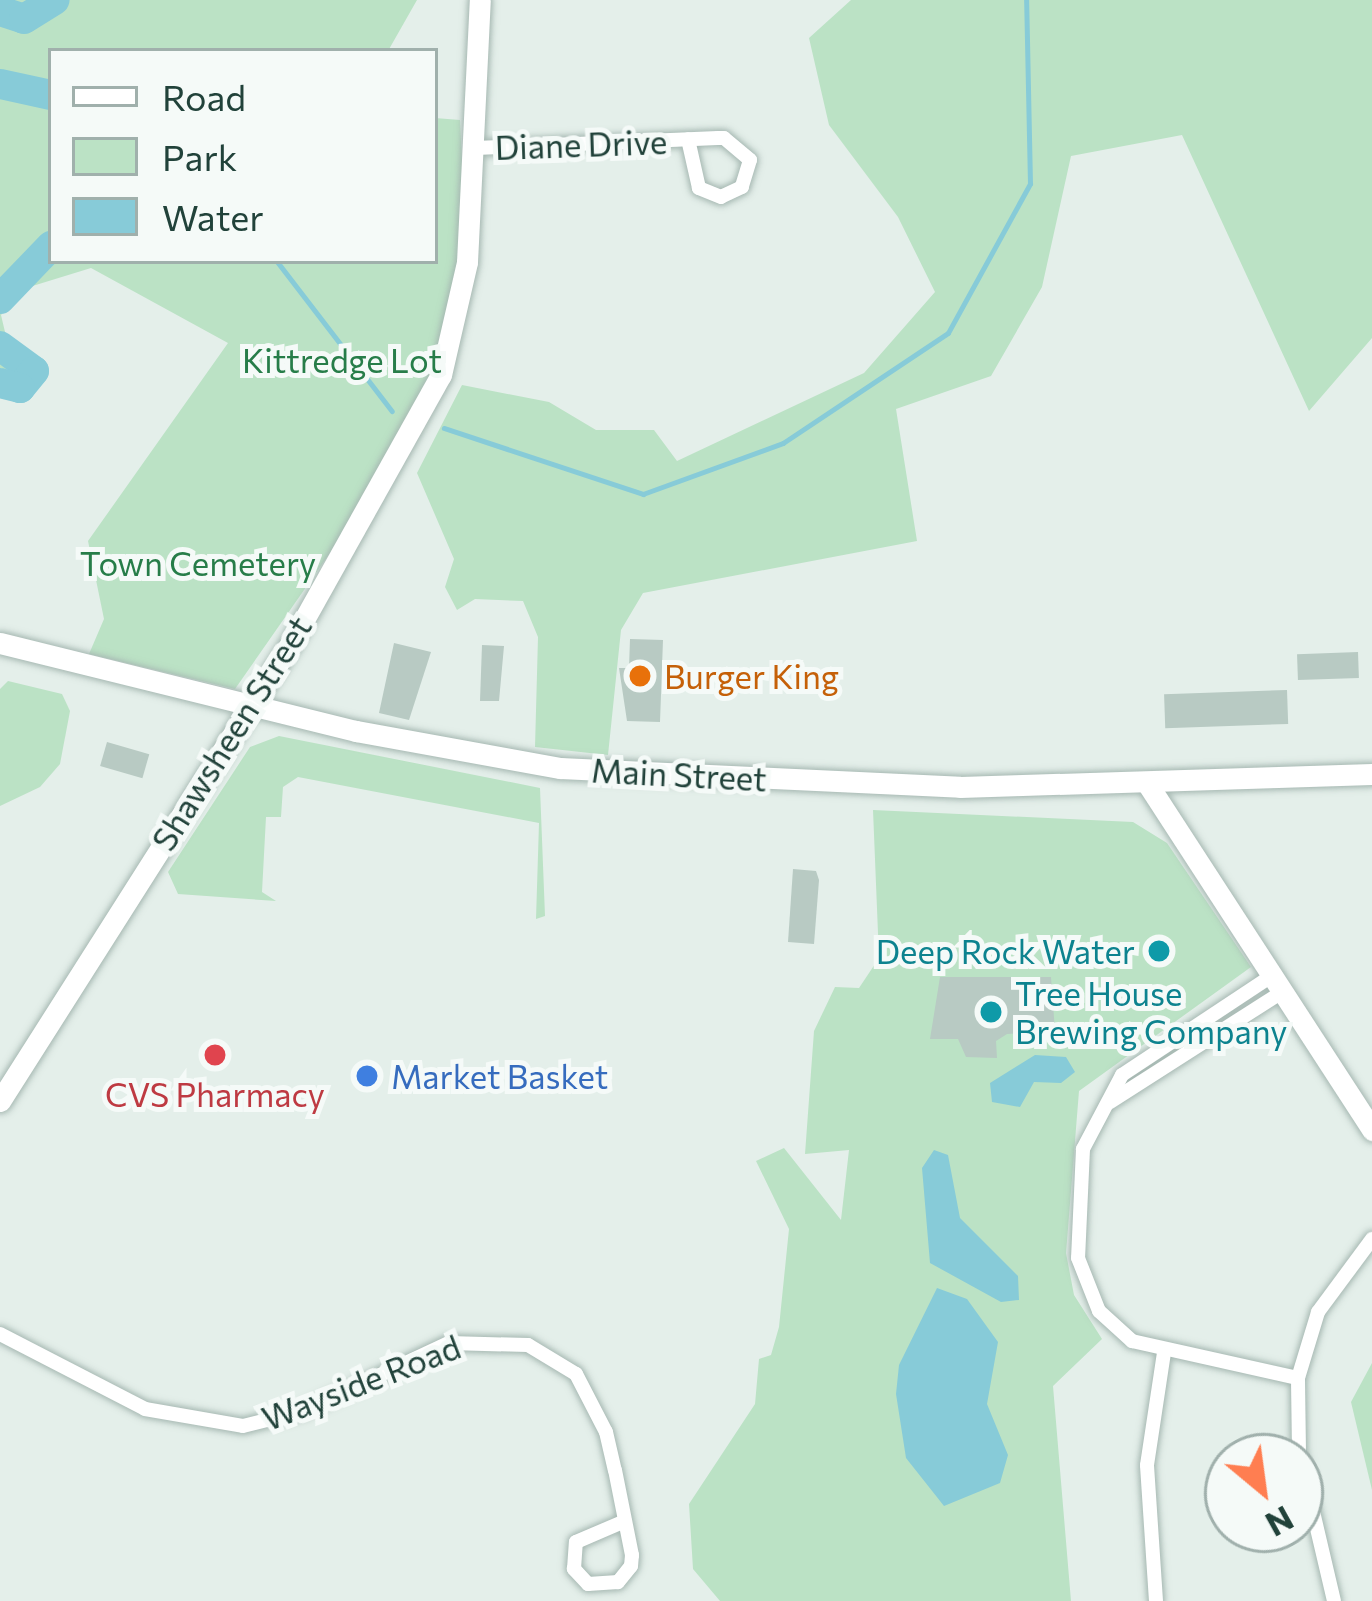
<!DOCTYPE html>
<html>
<head>
<meta charset="utf-8">
<style>
  body { margin:0 }
  #map { position:relative; width:1372px; height:1601px; overflow:hidden; background:#e4efea; font-family:Commissioner,sans-serif }
  div>[style] { position:absolute }
  [style*='--x'] { left:calc(var(--x)*1px); top:calc(var(--y)*1px); width:calc(var(--w)*1px); rotate:calc(var(--a)*1deg) }
  .green>* { inset:0; background:#bbe2c5 }
  .water>* { inset:0; background:#87cbd8 }
  .stream>* { height:4.5px; margin:-2.25px; padding:0 2.25px; transform-origin:2.25px; border-radius:2.25px; background:#87cbd8 }
  .river>* { height:30px; margin:-15px; padding:0 15px; transform-origin:15px; border-radius:15px; background:#87cbd8 }
  .building>* { inset:0; background:#b8cac3; transform-origin:0 0 }
  .roads { filter:drop-shadow(0 0 3px #a6b8b2) drop-shadow(0 0 3px #a6b8b2) }
  .street>* { height:14px; margin:-7px; padding:0 7px; transform-origin:7px; border-radius:7px; background:#fff }
  .secondary>* { height:21px; margin:-10.5px; padding:0 10.5px; transform-origin:10.5px; border-radius:10.5px; background:#fff }
  .dots>* { width:33px; height:33px; translate:-50% -50%; box-sizing:border-box; border:6px solid #f5faf8; border-radius:50% }
  span { translate:-50% -50%; white-space:nowrap; text-align:center; line-height:1.15; -webkit-text-stroke:10px #f5faf8; paint-order:stroke }
  .street-label { font-size:33px; color:#21423a }
  .park-label { font-size:33px; color:#277d49 }
  .food-label { font-size:33px; color:#c56008 }
  .left { translate:0 -50%; text-align:left }
  .culture-label { font-size:33px; color:#0d838f }
  .right { translate:-100% -50%; text-align:right }
  .shop-label { font-size:33px; color:#366cbe }
  .health-label { font-size:33px; color:#be3a42 }
  .legend { position:absolute; left:48px; top:48px; width:390px; height:216px; box-sizing:border-box; background:#f5faf8; border:3px solid #a0b0ac; margin:0; padding:15px 21px; list-style:none; font-size:36px; color:#21423a }
  .legend li { display:flex; align-items:center; gap:24px; height:60px }
  .legend b { width:60px; border:3px solid #a0b0ac }
  .north { position:absolute; left:1204px; top:1433px; width:120px; height:120px; box-sizing:border-box; background:#f5faf8; border:3px solid #a0b0ac; border-radius:50%; rotate:151deg; font-size:33px; font-weight:700; line-height:48px; text-align:center; color:#21423a }
  .north::after { content:''; display:block; margin:auto; width:42px; height:54px; background:#ff7e51; clip-path:polygon(50% 0,100% 100%,50% 72%,0 100%) }
</style>
</head>
<body>
<div id="map">
  <div class="green">
    <i style="clip-path:polygon(0 0,417px 0,388px 51px,51px 51px,51px 261px,435px 261px,435px 118px,460px 120px,468px 287px,424px 418px,235px 689px,89px 654px,104px 619px,88px 541px,228px 343px,91px 268px,26px 288px,1px 315px,13px 366px,0 371px)"></i>
    <i style="clip-path:polygon(851px 0,1372px 0,1372px 338px,1309px 411px,1182px 135px,1071px 156px,1042px 287px,991px 376px,896px 409px,917px 541px,643px 593px,621px 630px,608px 755px,535px 747px,538px 637px,523px 601px,475px 599px,457px 610px,445px 587px,454px 559px,417px 473px,462px 385px,549px 402px,596px 430px,654px 430px,677px 461px,864px 373px,935px 292px,898px 217px,829px 125px,809px 38px)"></i>
    <i style="clip-path:polygon(8px 681px,62px 694px,70px 711px,60px 764px,40px 787px,0 806px,0 689px)"></i>
    <i style="clip-path:polygon(279px 736px,540px 788px,545px 916px,536px 919px,539px 823px,298px 777px,283px 787px,281px 817px,266px 817px,262px 892px,276px 901px,178px 894px,168px 872px,250px 747px)"></i>
    <i style="clip-path:polygon(873px 810px,1133px 822px,1167px 843px,1251px 967px,1079px 1091px,1066px 1253px,1074px 1295px,1102px 1339px,1053px 1386px,1071px 1601px,720px 1601px,693px 1569px,689px 1504px,755px 1404px,759px 1359px,771px 1355px,779px 1327px,789px 1229px,756px 1161px,784px 1148px,841px 1220px,849px 1150px,805px 1154px,814px 1031px,835px 987px,859px 988px,879px 958px)"></i>
    <i style="clip-path:polygon(1372px 1363px,1372px 1490px,1351px 1402px)"></i>
  </div>
  <div class="water">
    <i style="clip-path:polygon(1035px 1055px,1066px 1057px,1075px 1072px,1061px 1083px,1034px 1082px,1020px 1107px,992px 1102px,990px 1083px)"></i>
    <i style="clip-path:polygon(934px 1150px,948px 1155px,960px 1218px,1018px 1276px,1019px 1300px,1001px 1302px,930px 1263px,922px 1168px)"></i>
    <i style="clip-path:polygon(937px 1288px,967px 1299px,998px 1342px,987px 1404px,1008px 1455px,1000px 1483px,944px 1506px,906px 1458px,896px 1394px,899px 1365px)"></i>
  </div>
  <div class="stream">
    <i style="--x:277;--y:261;--w:189;--a:52.5"></i>
    <i style="--x:444;--y:428;--w:210;--a:18.3"></i>
    <i style="--x:643;--y:494;--w:149;--a:-20"></i>
    <i style="--x:783;--y:443;--w:198;--a:-33.7"></i>
    <i style="--x:948;--y:333;--w:170;--a:-61.2"></i>
    <i style="--x:1030;--y:184;--w:184;--a:-91.2"></i>
  </div>
  <div class="river">
    <i style="--x:0;--y:11;--w:25;--a:18"></i>
    <i style="--x:24;--y:19;--w:36;--a:-32"></i>
    <i style="--x:0;--y:84;--w:52;--a:12.2"></i>
    <i style="--x:0;--y:299;--w:74;--a:-46.1"></i>
    <i style="--x:0;--y:346;--w:42;--a:36.3"></i>
    <i style="--x:34;--y:371;--w:22;--a:129"></i>
    <i style="--x:20;--y:388;--w:21;--a:-166"></i>
  </div>
  <div class="building">
    <i style="clip-path:polygon(630px 639px,663px 640px,660px 722px,627px 721px,619px 668px,629px 668px)"></i>
    <i style="clip-path:polygon(394px 643px,431px 652px,409px 720px,379px 713px)"></i>
    <i style="clip-path:polygon(482px 645px,504px 646px,499px 701px,480px 701px)"></i>
    <i style="left:1358px;top:652px;width:26px;height:61px;rotate:88deg"></i>
    <i style="left:1287px;top:690px;width:34px;height:123px;rotate:88deg"></i>
    <i style="left:107px;top:742px;width:44px;height:25px;rotate:16deg"></i>
    <i style="clip-path:polygon(793px 869px,816px 871px,819px 880px,814px 944px,788px 942px)"></i>
    <i style="clip-path:polygon(940px 977px,1051px 977px,1055px 1031px,1007px 1034px,996px 1041px,997px 1058px,966px 1057px,958px 1039px,930px 1039px)"></i>
  </div>
  <div class="roads">
    <div class="street">
      <i style="--x:474;--y:148;--w:55;--a:-2.1"></i>
      <i style="--x:529;--y:146;--w:189;--a:-2.4"></i>
      <i style="--x:718;--y:138;--w:6;--a:0"></i>
      <i style="--x:724;--y:138;--w:34;--a:40"></i>
      <i style="--x:750;--y:160;--w:28;--a:107"></i>
      <i style="--x:742;--y:187;--w:23;--a:155"></i>
      <i style="--x:721;--y:197;--w:24;--a:-158"></i>
      <i style="--x:699;--y:188;--w:50;--a:-102.7"></i>
      <i style="--x:1273;--y:975;--w:181;--a:146.5"></i>
      <i style="--x:1122;--y:1075;--w:84;--a:117.8"></i>
      <i style="--x:1083;--y:1149;--w:109;--a:92.6"></i>
      <i style="--x:1078;--y:1258;--w:57;--a:68.4"></i>
      <i style="--x:1099;--y:1311;--w:45;--a:42.3"></i>
      <i style="--x:1132;--y:1341;--w:170;--a:12.6"></i>
      <i style="--x:1110;--y:1102;--w:204;--a:-32.6"></i>
      <i style="--x:0;--y:1334;--w:163;--a:27.3"></i>
      <i style="--x:145;--y:1409;--w:99;--a:9.8"></i>
      <i style="--x:243;--y:1426;--w:62;--a:-14"></i>
      <i style="--x:303;--y:1411;--w:161;--a:-25"></i>
      <i style="--x:449;--y:1343;--w:79;--a:1.5"></i>
      <i style="--x:528;--y:1345;--w:56;--a:31.1"></i>
      <i style="--x:576;--y:1374;--w:65;--a:62.7"></i>
      <i style="--x:606;--y:1432;--w:39;--a:77"></i>
      <i style="--x:615;--y:1470;--w:87;--a:78.7"></i>
      <i style="--x:632;--y:1555;--w:11;--a:95"></i>
      <i style="--x:631;--y:1566;--w:21;--a:129"></i>
      <i style="--x:618;--y:1582;--w:30;--a:176"></i>
      <i style="--x:588;--y:1584;--w:21;--a:-133"></i>
      <i style="--x:574;--y:1569;--w:27;--a:-86"></i>
      <i style="--x:576;--y:1542;--w:53;--a:-23.2"></i>
      <i style="--x:1156;--y:1601;--w:136;--a:-93.8"></i>
      <i style="--x:1147;--y:1465;--w:114;--a:-81.4"></i>
      <i style="--x:1334;--y:1601;--w:153;--a:-103.2"></i>
      <i style="--x:1299;--y:1452;--w:74;--a:-90.8"></i>
      <i style="--x:1298;--y:1378;--w:69;--a:-73.1"></i>
      <i style="--x:1318;--y:1312;--w:91;--a:-53.5"></i>
    </div>
    <div class="secondary">
      <i style="--x:0;--y:643;--w:367;--a:13.9"></i>
      <i style="--x:356;--y:731;--w:207;--a:10.3"></i>
      <i style="--x:560;--y:768;--w:400;--a:2.7"></i>
      <i style="--x:960;--y:787;--w:412;--a:-1.8"></i>
      <i style="--x:1147;--y:783;--w:414;--a:57"></i>
      <i style="--x:0;--y:1101;--w:543;--a:-57.57"></i>
      <i style="--x:291;--y:643;--w:307;--a:-60.8"></i>
      <i style="--x:441;--y:375;--w:116;--a:-77"></i>
      <i style="--x:467;--y:262;--w:262;--a:-87.2"></i>
    </div>
  </div>
  <div class="dots">
    <i style="left:640px;top:676px;background:#e8710a"></i>
    <i style="left:1159px;top:951px;background:#0f9aa8"></i>
    <i style="left:991px;top:1012px;background:#0f9aa8"></i>
    <i style="left:215px;top:1055px;background:#e0444e"></i>
    <i style="left:367px;top:1076px;background:#3f7fe0"></i>
  </div>
  <div class="street-label">
    <span style="left:581px;top:144px;rotate:-2deg">Diane Drive</span>
    <span style="left:231px;top:733px;rotate:-58deg">Shawsheen Street</span>
    <span style="left:679px;top:774px;rotate:3deg">Main Street</span>
    <span style="left:361px;top:1382px;rotate:-21deg">Wayside Road</span>
  </div>
  <div class="park-label">
    <span style="left:342px;top:360px">Kittredge Lot</span>
    <span style="left:198px;top:563px">Town Cemetery</span>
  </div>
  <div class="food-label">
    <span class="left" style="left:664px;top:676px">Burger King</span>
  </div>
  <div class="culture-label">
    <span class="right" style="left:1135px;top:951px">Deep Rock Water</span>
    <span class="left" style="left:1015px;top:1012px">Tree House<br>Brewing Company</span>
  </div>
  <div class="shop-label">
    <span class="left" style="left:391px;top:1076px">Market Basket</span>
  </div>
  <div class="health-label">
    <span style="left:215px;top:1094px">CVS Pharmacy</span>
  </div>
  <ul class="legend">
  <li><b style="height:15px;background:#fff"></b>Road</li>
  <li><b style="height:33px;background:#bbe2c5"></b>Park</li>
  <li><b style="height:33px;background:#87cbd8"></b>Water</li>
  </ul>
  <div class="north">N</div>
</div>
</body>
</html>
